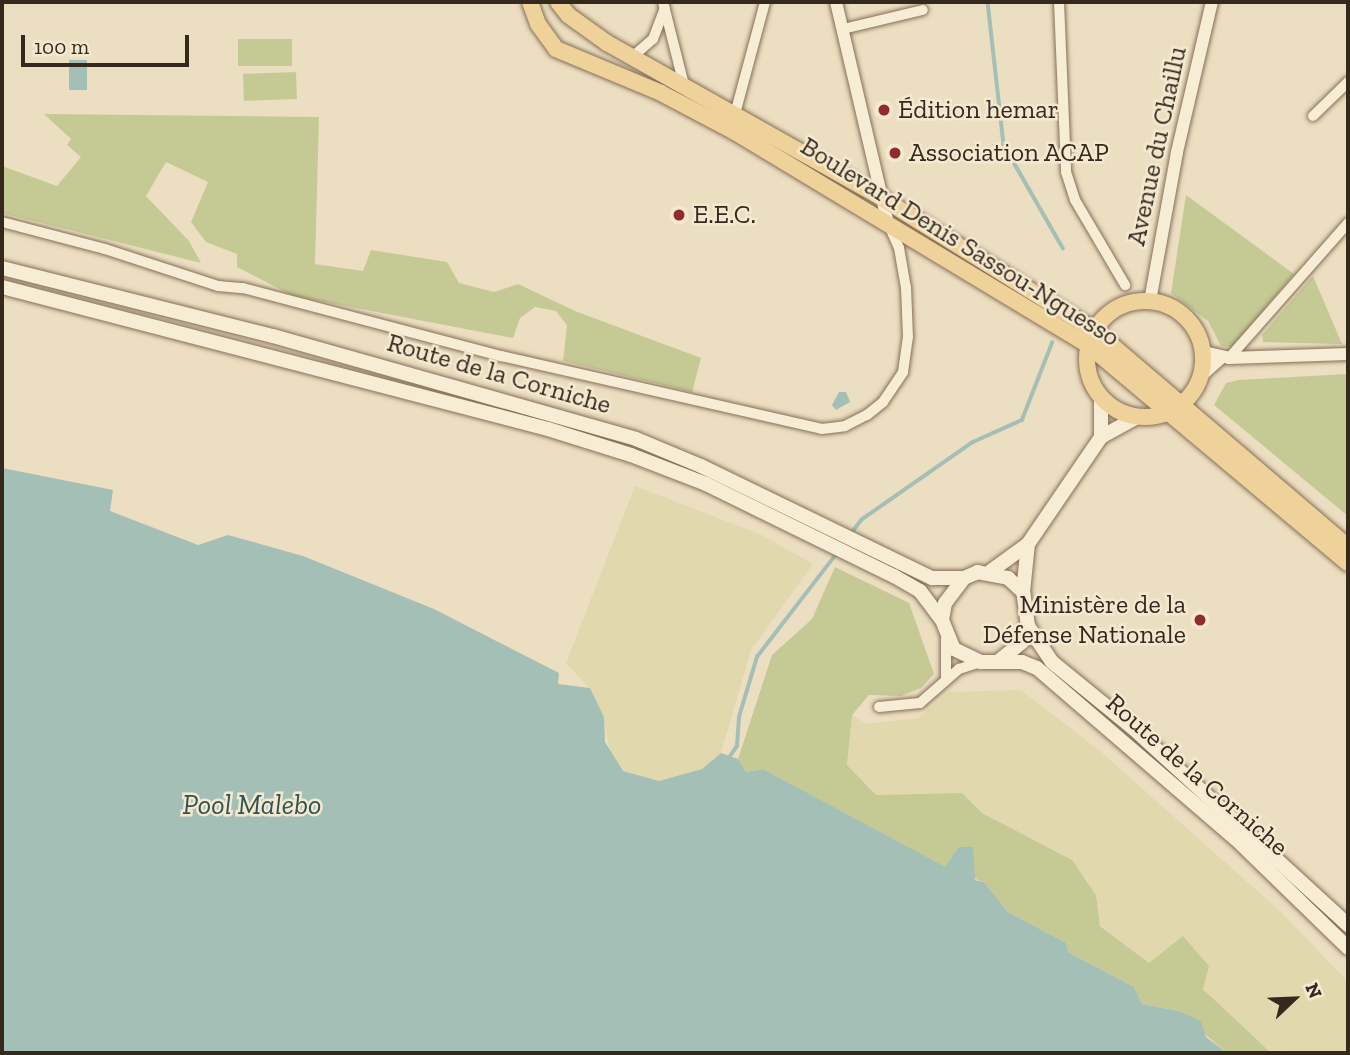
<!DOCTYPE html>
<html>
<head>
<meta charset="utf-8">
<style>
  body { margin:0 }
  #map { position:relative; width:1350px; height:1055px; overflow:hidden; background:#ecdec1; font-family:"Zilla Slab",serif }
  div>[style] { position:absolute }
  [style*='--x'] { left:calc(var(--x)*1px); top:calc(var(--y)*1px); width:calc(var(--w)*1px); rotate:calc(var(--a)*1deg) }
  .farmland>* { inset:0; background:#e2d8ae }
  .green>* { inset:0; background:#c5ca95; transform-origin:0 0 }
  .water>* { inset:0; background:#a3bfb6; transform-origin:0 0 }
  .stream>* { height:3.5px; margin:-1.75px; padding:0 1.75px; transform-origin:1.75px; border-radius:1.75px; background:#a3bfb6 }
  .roads { filter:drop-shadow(0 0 2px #856f59) drop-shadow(0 0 2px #856f59) }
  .minor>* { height:10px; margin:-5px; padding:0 5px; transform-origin:5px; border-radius:5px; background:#f7ecd4 }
  .tertiary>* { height:12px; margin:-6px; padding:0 6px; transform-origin:6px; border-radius:6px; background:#f7ecd4 }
  .secondary>* { height:14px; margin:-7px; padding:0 7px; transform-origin:7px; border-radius:7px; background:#f7ecd4 }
  .primary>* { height:16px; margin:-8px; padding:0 8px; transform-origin:8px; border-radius:8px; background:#efd299 }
  .primary>.ring { margin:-8px; padding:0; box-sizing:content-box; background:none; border:16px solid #efd299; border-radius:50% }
  .dots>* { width:19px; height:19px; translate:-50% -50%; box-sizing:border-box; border:4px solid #f4e9d0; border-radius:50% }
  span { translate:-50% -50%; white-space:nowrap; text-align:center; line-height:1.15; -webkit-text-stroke:5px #f4e9d0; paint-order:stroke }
  .poi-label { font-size:26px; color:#35281d }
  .left { translate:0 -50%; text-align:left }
  .right { translate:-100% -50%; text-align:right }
  .street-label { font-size:26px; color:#35281d }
  .water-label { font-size:28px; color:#2d5451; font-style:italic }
  .frame { position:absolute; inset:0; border:4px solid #35281d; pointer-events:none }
  .north { position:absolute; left:1259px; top:964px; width:70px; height:70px; -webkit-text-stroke:5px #f4e9d0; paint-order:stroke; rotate:67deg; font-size:19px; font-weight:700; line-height:28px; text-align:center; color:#35281d }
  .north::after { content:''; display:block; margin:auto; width:24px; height:32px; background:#35281d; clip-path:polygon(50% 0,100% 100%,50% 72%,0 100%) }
  .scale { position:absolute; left:21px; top:35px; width:168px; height:32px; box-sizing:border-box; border:4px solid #35281d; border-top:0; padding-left:9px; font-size:21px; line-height:24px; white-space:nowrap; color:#35281d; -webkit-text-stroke:5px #f4e9d0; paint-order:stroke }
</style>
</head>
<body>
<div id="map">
  <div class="farmland">
    <i style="clip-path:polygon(635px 486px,762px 535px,813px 564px,751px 650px,721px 753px,703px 769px,659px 781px,623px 771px,610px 755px,604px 717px,590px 689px,566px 663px)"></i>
    <i style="clip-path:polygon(1021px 690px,1100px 751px,1281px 912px,1348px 982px,1348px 1053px,1264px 1050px,1203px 988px,1184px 937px,1149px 963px,1100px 925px,1096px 895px,1072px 860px,982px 813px,962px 793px,876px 795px,847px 765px,852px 715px,867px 724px,918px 718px,949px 692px)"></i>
  </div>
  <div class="green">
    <i style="left:292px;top:39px;width:27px;height:54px;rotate:90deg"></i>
    <i style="left:296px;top:72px;width:27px;height:53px;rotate:88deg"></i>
    <i style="clip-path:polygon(44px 114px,319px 117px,315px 264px,363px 271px,371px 250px,447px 262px,459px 283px,494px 292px,518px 284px,575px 311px,701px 358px,692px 392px,563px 361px,567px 325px,556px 311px,535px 307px,520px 318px,513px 338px,293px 296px,237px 267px,237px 254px,206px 242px,191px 222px,208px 182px,166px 162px,146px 196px,189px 241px,201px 263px,2px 213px,2px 166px,57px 186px,81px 157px,67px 145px,71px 139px)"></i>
    <i style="clip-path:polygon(1186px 195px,1294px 274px,1232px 347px,1221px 346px,1208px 321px,1171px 293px)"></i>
    <i style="clip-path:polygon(1313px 276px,1342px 344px,1263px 342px,1262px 335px)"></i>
    <i style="clip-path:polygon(1348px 374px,1348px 516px,1214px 405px,1226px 383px,1239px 380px)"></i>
    <i style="clip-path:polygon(835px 567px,909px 603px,934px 674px,921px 688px,901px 696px,869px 695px,852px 715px,847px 765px,876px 795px,962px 793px,982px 813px,1072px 860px,1096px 895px,1100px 926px,1149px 963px,1183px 936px,1209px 966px,1203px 989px,1271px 1053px,1227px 1053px,1178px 1011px,1142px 1004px,1134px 987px,1068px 952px,1066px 943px,1008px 912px,984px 882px,945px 868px,763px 769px,746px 772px,738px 759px,772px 655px,812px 619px)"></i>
  </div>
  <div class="water">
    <i style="left:69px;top:60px;width:18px;height:30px"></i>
    <i style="clip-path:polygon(839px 392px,846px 392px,850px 402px,836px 410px,832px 405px)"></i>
    <i style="clip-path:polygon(2px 468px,113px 490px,110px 511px,198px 545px,228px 535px,303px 556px,434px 609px,559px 673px,558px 684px,590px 688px,604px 717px,605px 742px,623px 771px,659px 781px,702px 769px,721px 753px,738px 759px,746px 772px,763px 769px,945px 867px,959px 847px,973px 847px,975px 880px,984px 882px,1008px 912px,1066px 943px,1068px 952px,1134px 987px,1142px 1004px,1178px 1011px,1201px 1021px,1206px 1037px,1227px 1053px,2px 1053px)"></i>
  </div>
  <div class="stream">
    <i style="--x:988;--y:2;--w:144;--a:83.6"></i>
    <i style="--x:1004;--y:145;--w:119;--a:60.2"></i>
    <i style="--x:851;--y:534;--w:17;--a:-54"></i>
    <i style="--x:861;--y:520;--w:136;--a:-34.9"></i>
    <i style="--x:973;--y:442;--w:54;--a:-24.2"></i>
    <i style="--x:1022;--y:420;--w:83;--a:-68.7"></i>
    <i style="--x:728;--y:759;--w:16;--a:-55"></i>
    <i style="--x:737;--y:746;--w:29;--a:-86"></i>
    <i style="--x:739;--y:717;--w:63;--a:-73.3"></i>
    <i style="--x:757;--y:657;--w:133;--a:-52.4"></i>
  </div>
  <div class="roads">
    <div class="minor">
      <i style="--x:663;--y:2;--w:86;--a:75.8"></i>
      <i style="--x:1059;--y:2;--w:170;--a:87.6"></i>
      <i style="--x:1066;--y:172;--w:29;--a:72"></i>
      <i style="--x:1075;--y:200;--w:99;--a:59.5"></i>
      <i style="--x:843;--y:29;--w:82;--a:-13.4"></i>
      <i style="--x:631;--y:58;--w:29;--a:-41"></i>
      <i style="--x:653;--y:39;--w:33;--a:-69"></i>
      <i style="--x:735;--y:114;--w:116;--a:-75"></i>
      <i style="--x:1313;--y:116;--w:49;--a:-44.2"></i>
      <i style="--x:2;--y:222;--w:106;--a:14.7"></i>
      <i style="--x:105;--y:249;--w:119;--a:18.1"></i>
      <i style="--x:218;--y:286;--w:25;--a:5"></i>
      <i style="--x:243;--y:288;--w:267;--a:14.8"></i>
      <i style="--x:501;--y:356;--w:329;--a:12.8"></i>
      <i style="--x:822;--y:429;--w:23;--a:-7"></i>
      <i style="--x:845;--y:426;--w:25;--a:-27"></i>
      <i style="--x:867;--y:415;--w:21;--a:-39"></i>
      <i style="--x:883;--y:402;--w:36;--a:-56"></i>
      <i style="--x:903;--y:372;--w:35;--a:-82"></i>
      <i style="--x:908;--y:337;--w:49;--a:-92.3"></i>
      <i style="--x:906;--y:288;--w:41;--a:-99.9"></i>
      <i style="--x:899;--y:248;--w:24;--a:-114"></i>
      <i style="--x:1229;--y:358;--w:180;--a:-48.6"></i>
      <i style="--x:946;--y:678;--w:39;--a:-90"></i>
      <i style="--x:879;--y:707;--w:41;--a:-5.6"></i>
      <i style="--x:920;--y:703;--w:52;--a:-41.1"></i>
      <i style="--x:959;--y:669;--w:23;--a:-18"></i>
    </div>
    <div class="tertiary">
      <i style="--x:836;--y:2;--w:228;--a:76.8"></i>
      <i style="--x:1150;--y:301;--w:151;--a:-79.7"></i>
      <i style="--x:1177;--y:152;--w:154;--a:-76.9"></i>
      <i style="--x:1204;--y:352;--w:26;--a:13"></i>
      <i style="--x:1229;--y:358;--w:119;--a:-1.9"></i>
      <i style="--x:1202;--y:375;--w:27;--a:-42"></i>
    </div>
    <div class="secondary">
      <i style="--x:2;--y:268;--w:279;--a:14.1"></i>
      <i style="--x:273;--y:336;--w:377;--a:15.8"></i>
      <i style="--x:636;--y:439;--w:70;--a:22.6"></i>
      <i style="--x:701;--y:466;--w:257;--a:25.9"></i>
      <i style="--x:932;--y:578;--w:32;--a:0"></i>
      <i style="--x:2;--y:287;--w:564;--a:14.58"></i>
      <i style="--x:548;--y:429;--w:87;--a:17.4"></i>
      <i style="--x:631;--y:455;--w:80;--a:21.1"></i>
      <i style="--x:706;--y:484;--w:209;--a:26.1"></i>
      <i style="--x:894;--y:576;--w:30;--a:30"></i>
      <i style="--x:920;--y:591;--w:36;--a:53"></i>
      <i style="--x:1101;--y:398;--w:39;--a:90"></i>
      <i style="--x:991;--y:571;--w:46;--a:-36.1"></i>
      <i style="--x:1028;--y:544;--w:130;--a:-55.7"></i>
      <i style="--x:1101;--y:437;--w:39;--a:-29"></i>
      <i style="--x:1023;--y:592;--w:48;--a:-84.1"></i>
      <i style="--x:1028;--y:626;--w:43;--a:56.3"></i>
      <i style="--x:1052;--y:662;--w:104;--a:39.2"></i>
      <i style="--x:1133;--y:728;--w:292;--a:42.5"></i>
      <i style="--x:1000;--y:660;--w:28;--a:-39"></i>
      <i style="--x:1022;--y:642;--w:17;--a:-69"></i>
      <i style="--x:1028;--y:626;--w:34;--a:-98"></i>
      <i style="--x:1023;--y:592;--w:21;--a:-137"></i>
      <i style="--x:1008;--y:578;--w:31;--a:-169"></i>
      <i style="--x:978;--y:572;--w:15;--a:157"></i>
      <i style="--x:964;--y:578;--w:31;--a:127"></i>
      <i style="--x:945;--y:603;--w:17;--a:100"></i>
      <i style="--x:942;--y:620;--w:31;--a:68"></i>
      <i style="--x:954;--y:649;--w:30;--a:26"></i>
      <i style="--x:981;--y:662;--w:41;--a:0"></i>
      <i style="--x:1022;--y:662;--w:16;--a:22"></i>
      <i style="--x:1037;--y:668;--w:262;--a:40.7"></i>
      <i style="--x:1236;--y:839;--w:156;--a:44.2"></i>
    </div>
    <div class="primary">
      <i style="--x:530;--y:2;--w:23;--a:70"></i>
      <i style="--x:538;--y:24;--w:31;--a:54"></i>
      <i style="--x:556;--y:49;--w:114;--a:22.7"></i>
      <i style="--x:661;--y:93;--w:84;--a:27.8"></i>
      <i style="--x:735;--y:132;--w:412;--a:31.1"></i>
      <i style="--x:1088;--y:345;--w:339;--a:40"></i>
      <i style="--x:558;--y:2;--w:16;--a:52"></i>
      <i style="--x:568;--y:15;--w:48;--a:35.7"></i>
      <i style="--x:607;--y:43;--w:313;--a:29.4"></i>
      <i style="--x:880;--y:197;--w:252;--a:31.9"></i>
      <i style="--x:1094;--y:330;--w:334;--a:40.5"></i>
      <i class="ring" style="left:1087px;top:301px;width:100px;height:100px"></i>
    </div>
  </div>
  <div class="dots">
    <i style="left:884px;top:110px;background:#922b2f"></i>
    <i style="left:895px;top:153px;background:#922b2f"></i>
    <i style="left:679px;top:215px;background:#922b2f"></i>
    <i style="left:1200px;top:620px;background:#922b2f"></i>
  </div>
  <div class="poi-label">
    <span class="left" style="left:898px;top:110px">Édition hemar</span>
    <span class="left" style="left:909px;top:153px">Association ACAP</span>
    <span class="left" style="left:693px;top:215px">E.E.C.</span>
    <span class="right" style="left:1186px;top:620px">Ministère de la<br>Défense Nationale</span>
  </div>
  <div class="street-label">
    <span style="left:1157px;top:146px;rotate:-78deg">Avenue du Chaillu</span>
    <span style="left:960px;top:242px;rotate:32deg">Boulevard Denis Sassou-Nguesso</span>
    <span style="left:499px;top:374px;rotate:16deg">Route de la Corniche</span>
    <span style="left:1197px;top:775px;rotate:41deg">Route de la Corniche</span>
  </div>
  <div class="water-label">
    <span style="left:252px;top:805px">Pool Malebo</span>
  </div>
  <div class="frame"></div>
  <div class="north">N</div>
  <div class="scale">100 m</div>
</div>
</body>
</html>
